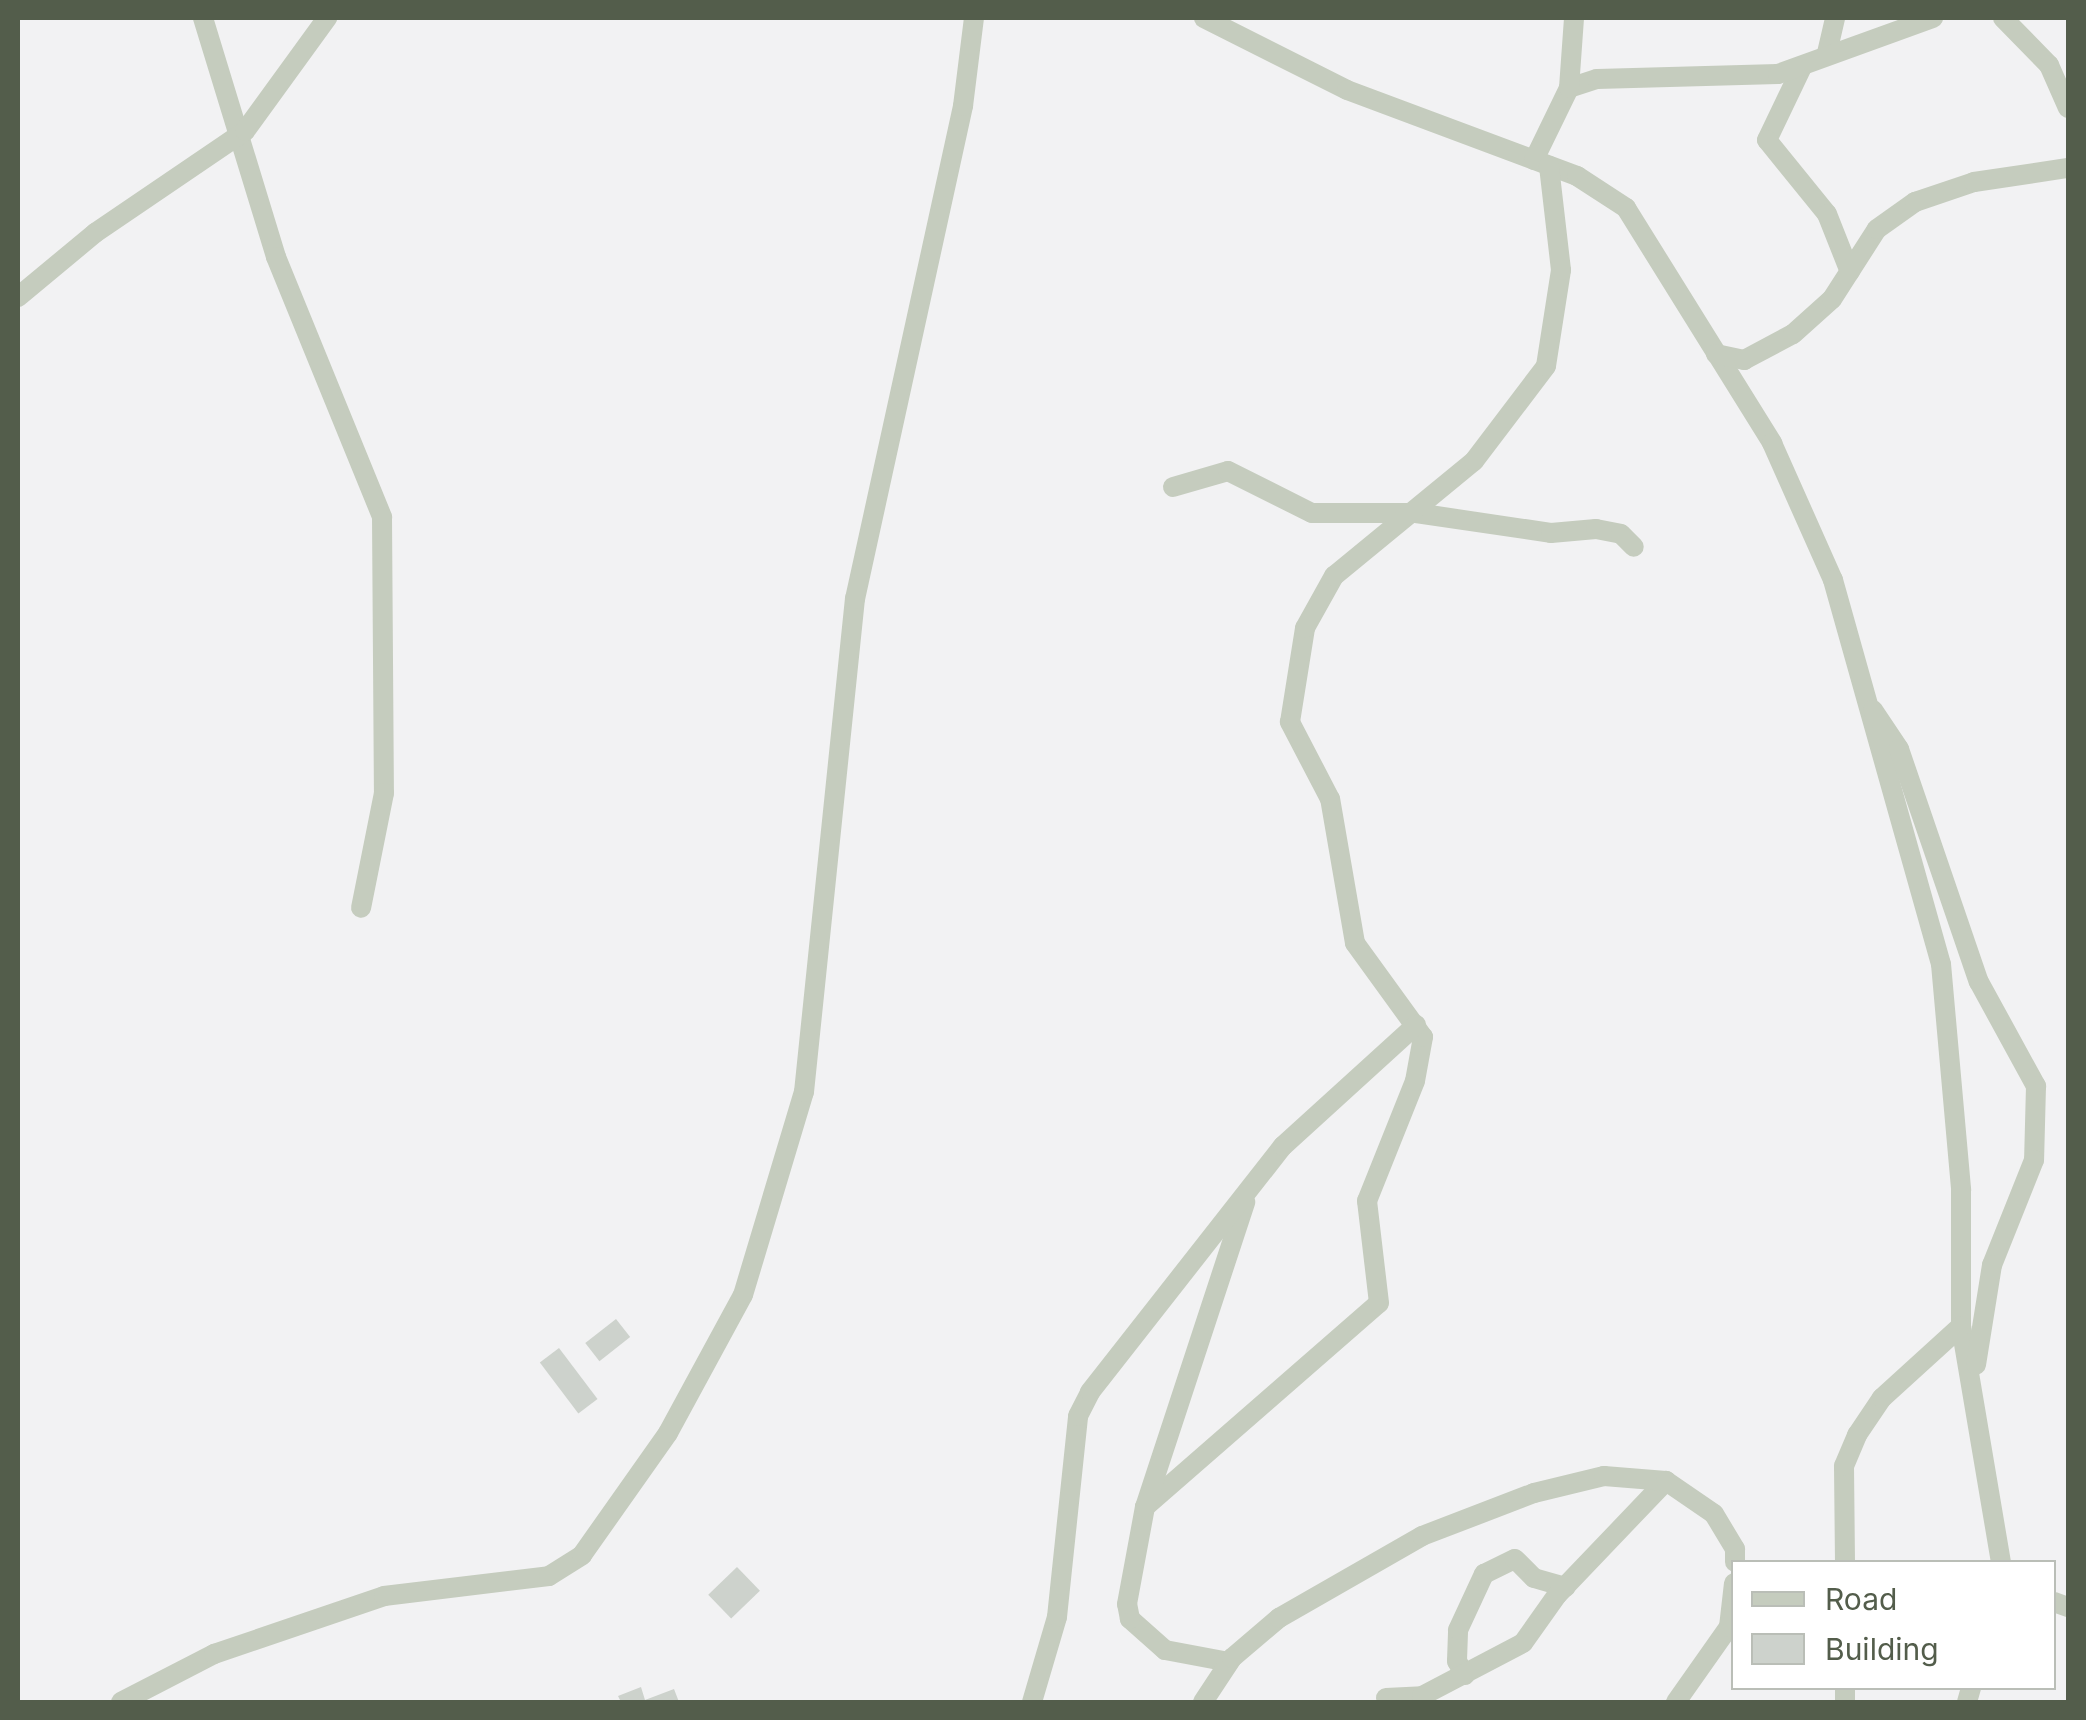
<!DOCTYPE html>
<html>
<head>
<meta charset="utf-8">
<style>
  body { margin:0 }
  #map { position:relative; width:2086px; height:1720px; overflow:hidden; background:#f2f2f3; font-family:Inter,sans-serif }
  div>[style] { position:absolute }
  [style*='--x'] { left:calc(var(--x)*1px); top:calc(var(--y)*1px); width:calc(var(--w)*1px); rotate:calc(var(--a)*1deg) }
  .building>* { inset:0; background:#cdd2cc; transform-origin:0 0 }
  .minor>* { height:20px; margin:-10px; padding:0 10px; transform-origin:10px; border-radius:10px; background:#c5ccbe }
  span { translate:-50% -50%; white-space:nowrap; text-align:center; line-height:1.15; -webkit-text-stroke:8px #fff; paint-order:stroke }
  .frame { position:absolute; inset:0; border:20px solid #535d4b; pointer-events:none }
  .legend { position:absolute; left:1731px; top:1560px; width:325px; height:130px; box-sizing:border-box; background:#fff; border:2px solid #babeb7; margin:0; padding:12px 18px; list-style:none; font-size:30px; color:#535d4b }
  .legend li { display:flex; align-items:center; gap:20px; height:50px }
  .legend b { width:50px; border:2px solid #babeb7 }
</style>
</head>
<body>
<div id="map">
  <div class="building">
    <i style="left:616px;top:1319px;width:23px;height:39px;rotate:52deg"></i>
    <i style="left:559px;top:1348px;width:64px;height:24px;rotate:53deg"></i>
    <i style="left:737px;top:1567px;width:33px;height:40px;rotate:46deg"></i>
    <i style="clip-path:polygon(641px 1687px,645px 1700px,674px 1689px,679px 1702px,621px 1702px,618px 1696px)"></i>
  </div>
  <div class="minor">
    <i style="--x:203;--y:18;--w:250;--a:73"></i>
    <i style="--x:276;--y:257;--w:281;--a:67.8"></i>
    <i style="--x:382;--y:517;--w:276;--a:89.6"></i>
    <i style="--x:384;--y:793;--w:117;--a:101.3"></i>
    <i style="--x:1204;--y:18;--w:160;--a:26.7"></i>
    <i style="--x:1347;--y:90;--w:246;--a:20.5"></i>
    <i style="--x:1577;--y:176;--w:59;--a:33.1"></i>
    <i style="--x:1626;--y:208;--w:277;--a:58.1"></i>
    <i style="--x:1772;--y:443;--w:150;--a:66"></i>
    <i style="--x:1833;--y:580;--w:399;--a:74.3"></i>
    <i style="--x:1941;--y:964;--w:227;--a:84.9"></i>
    <i style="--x:1961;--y:1190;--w:136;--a:90"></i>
    <i style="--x:1961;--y:1326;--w:239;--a:80.4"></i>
    <i style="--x:2003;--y:18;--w:66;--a:45.6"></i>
    <i style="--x:2049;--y:65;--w:47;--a:66.2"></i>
    <i style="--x:1827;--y:53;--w:36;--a:-77"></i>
    <i style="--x:1802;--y:67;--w:81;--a:115.6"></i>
    <i style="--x:1767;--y:140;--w:95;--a:51"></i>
    <i style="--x:1827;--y:214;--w:62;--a:68.4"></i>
    <i style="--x:1569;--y:88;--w:29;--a:-18"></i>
    <i style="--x:1597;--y:79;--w:181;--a:-1.6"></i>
    <i style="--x:1778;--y:74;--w:165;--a:-19.9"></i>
    <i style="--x:1534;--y:160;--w:80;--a:-64.1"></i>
    <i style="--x:1569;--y:88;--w:70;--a:-85.9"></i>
    <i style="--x:18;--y:297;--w:100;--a:-39.7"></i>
    <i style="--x:95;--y:233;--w:181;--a:-34.2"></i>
    <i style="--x:245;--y:131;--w:140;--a:-54"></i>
    <i style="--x:1716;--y:354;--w:29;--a:12"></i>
    <i style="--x:1744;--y:360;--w:55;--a:-28"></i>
    <i style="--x:1793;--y:334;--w:52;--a:-41.9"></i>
    <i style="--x:1832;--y:299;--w:83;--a:-57.3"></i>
    <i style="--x:1877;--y:229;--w:47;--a:-35.4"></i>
    <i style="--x:1915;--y:202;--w:62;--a:-18.7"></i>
    <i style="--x:1974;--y:182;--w:95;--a:-8.5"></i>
    <i style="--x:1173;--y:487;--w:57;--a:-16.2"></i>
    <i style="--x:1228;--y:471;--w:94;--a:26.6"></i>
    <i style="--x:1312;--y:513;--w:104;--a:0"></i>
    <i style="--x:1416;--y:513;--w:136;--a:8.4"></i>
    <i style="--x:1551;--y:533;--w:45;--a:-5.1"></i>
    <i style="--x:1596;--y:529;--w:25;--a:11"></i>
    <i style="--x:1621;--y:534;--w:18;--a:45"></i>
    <i style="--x:1873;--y:710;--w:47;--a:56.3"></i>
    <i style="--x:1899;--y:749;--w:246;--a:71.1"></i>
    <i style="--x:1979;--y:982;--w:119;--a:61.3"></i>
    <i style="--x:2036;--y:1086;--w:74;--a:91.5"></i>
    <i style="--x:2034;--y:1160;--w:113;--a:111.8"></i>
    <i style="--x:1992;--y:1265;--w:101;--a:99.1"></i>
    <i style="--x:1145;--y:1507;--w:310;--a:-41.1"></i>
    <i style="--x:1379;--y:1303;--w:103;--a:-96.7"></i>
    <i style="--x:1367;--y:1201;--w:129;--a:-68.2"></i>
    <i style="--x:1415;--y:1081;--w:45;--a:-79.7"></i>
    <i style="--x:1423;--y:1037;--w:116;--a:-125.9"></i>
    <i style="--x:1355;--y:943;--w:146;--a:-99.8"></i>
    <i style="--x:1330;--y:799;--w:87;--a:-117.5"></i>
    <i style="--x:1290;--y:722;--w:95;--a:-80.9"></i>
    <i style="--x:1305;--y:628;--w:60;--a:-60.9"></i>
    <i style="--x:1334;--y:576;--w:181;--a:-39.4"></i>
    <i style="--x:1474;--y:461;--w:119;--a:-52.8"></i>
    <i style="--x:1546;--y:366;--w:97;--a:-81.1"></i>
    <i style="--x:1561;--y:270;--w:105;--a:-96.6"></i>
    <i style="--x:1845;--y:1562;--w:96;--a:-90.6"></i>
    <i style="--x:1844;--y:1466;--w:34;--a:-67"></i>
    <i style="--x:1857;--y:1435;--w:45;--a:-56"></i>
    <i style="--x:1882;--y:1398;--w:107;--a:-42.3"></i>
    <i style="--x:2054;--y:1602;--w:15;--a:20"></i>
    <i style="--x:1229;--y:1662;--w:65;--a:-169.4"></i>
    <i style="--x:1165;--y:1650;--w:47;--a:-138.5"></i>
    <i style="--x:1130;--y:1619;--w:15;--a:-101"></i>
    <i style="--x:1127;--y:1604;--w:99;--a:-79.5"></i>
    <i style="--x:1145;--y:1507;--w:321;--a:-71.8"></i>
    <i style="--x:1465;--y:1675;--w:16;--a:-120"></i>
    <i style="--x:1457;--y:1661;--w:31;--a:-88"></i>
    <i style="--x:1458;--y:1630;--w:62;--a:-65.1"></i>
    <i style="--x:1484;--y:1574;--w:34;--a:-26"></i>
    <i style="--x:1515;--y:1559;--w:27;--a:45"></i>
    <i style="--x:1534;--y:1578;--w:33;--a:16"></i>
    <i style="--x:1845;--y:1688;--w:14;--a:90"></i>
    <i style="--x:1386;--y:1698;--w:36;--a:-3"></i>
    <i style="--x:1422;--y:1696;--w:114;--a:-27.7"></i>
    <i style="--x:1523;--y:1643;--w:59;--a:-54.7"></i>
    <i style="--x:1557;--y:1595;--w:158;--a:-46.3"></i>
    <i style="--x:121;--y:1702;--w:105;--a:-27.3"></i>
    <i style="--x:214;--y:1654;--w:180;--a:-18.8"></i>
    <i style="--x:384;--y:1596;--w:166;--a:-6.9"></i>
    <i style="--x:549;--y:1576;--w:39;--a:-32"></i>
    <i style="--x:582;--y:1555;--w:149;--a:-54.8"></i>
    <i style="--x:668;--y:1433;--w:157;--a:-61.5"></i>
    <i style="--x:743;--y:1295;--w:212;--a:-73.3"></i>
    <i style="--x:804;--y:1092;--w:496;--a:-84.1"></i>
    <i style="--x:855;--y:599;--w:505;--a:-77.64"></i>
    <i style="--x:963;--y:106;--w:89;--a:-82.9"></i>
    <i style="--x:1032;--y:1702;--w:89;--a:-73.6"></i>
    <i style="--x:1057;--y:1617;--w:202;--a:-84"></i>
    <i style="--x:1078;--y:1416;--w:27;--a:-63"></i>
    <i style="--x:1090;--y:1392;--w:313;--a:-51.9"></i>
    <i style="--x:1283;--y:1146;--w:180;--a:-42.3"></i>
    <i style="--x:1203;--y:1702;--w:53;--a:-56.6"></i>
    <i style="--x:1232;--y:1658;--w:62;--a:-40.4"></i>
    <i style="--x:1279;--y:1618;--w:165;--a:-29.8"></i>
    <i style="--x:1422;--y:1536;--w:120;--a:-21"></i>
    <i style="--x:1534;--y:1493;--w:72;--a:-13.7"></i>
    <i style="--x:1604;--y:1476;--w:62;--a:4.6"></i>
    <i style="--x:1666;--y:1481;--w:58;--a:34.5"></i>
    <i style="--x:1714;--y:1514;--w:41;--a:59"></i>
    <i style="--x:1735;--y:1549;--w:13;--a:90"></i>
    <i style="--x:1676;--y:1702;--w:92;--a:-54.8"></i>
    <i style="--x:1729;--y:1627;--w:44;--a:-83.5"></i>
    <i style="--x:1967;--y:1702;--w:15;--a:-74"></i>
  </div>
  <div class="frame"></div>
  <ul class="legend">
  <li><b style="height:12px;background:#c5ccbe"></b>Road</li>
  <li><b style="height:28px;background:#cdd2cc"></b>Building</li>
  </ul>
</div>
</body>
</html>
